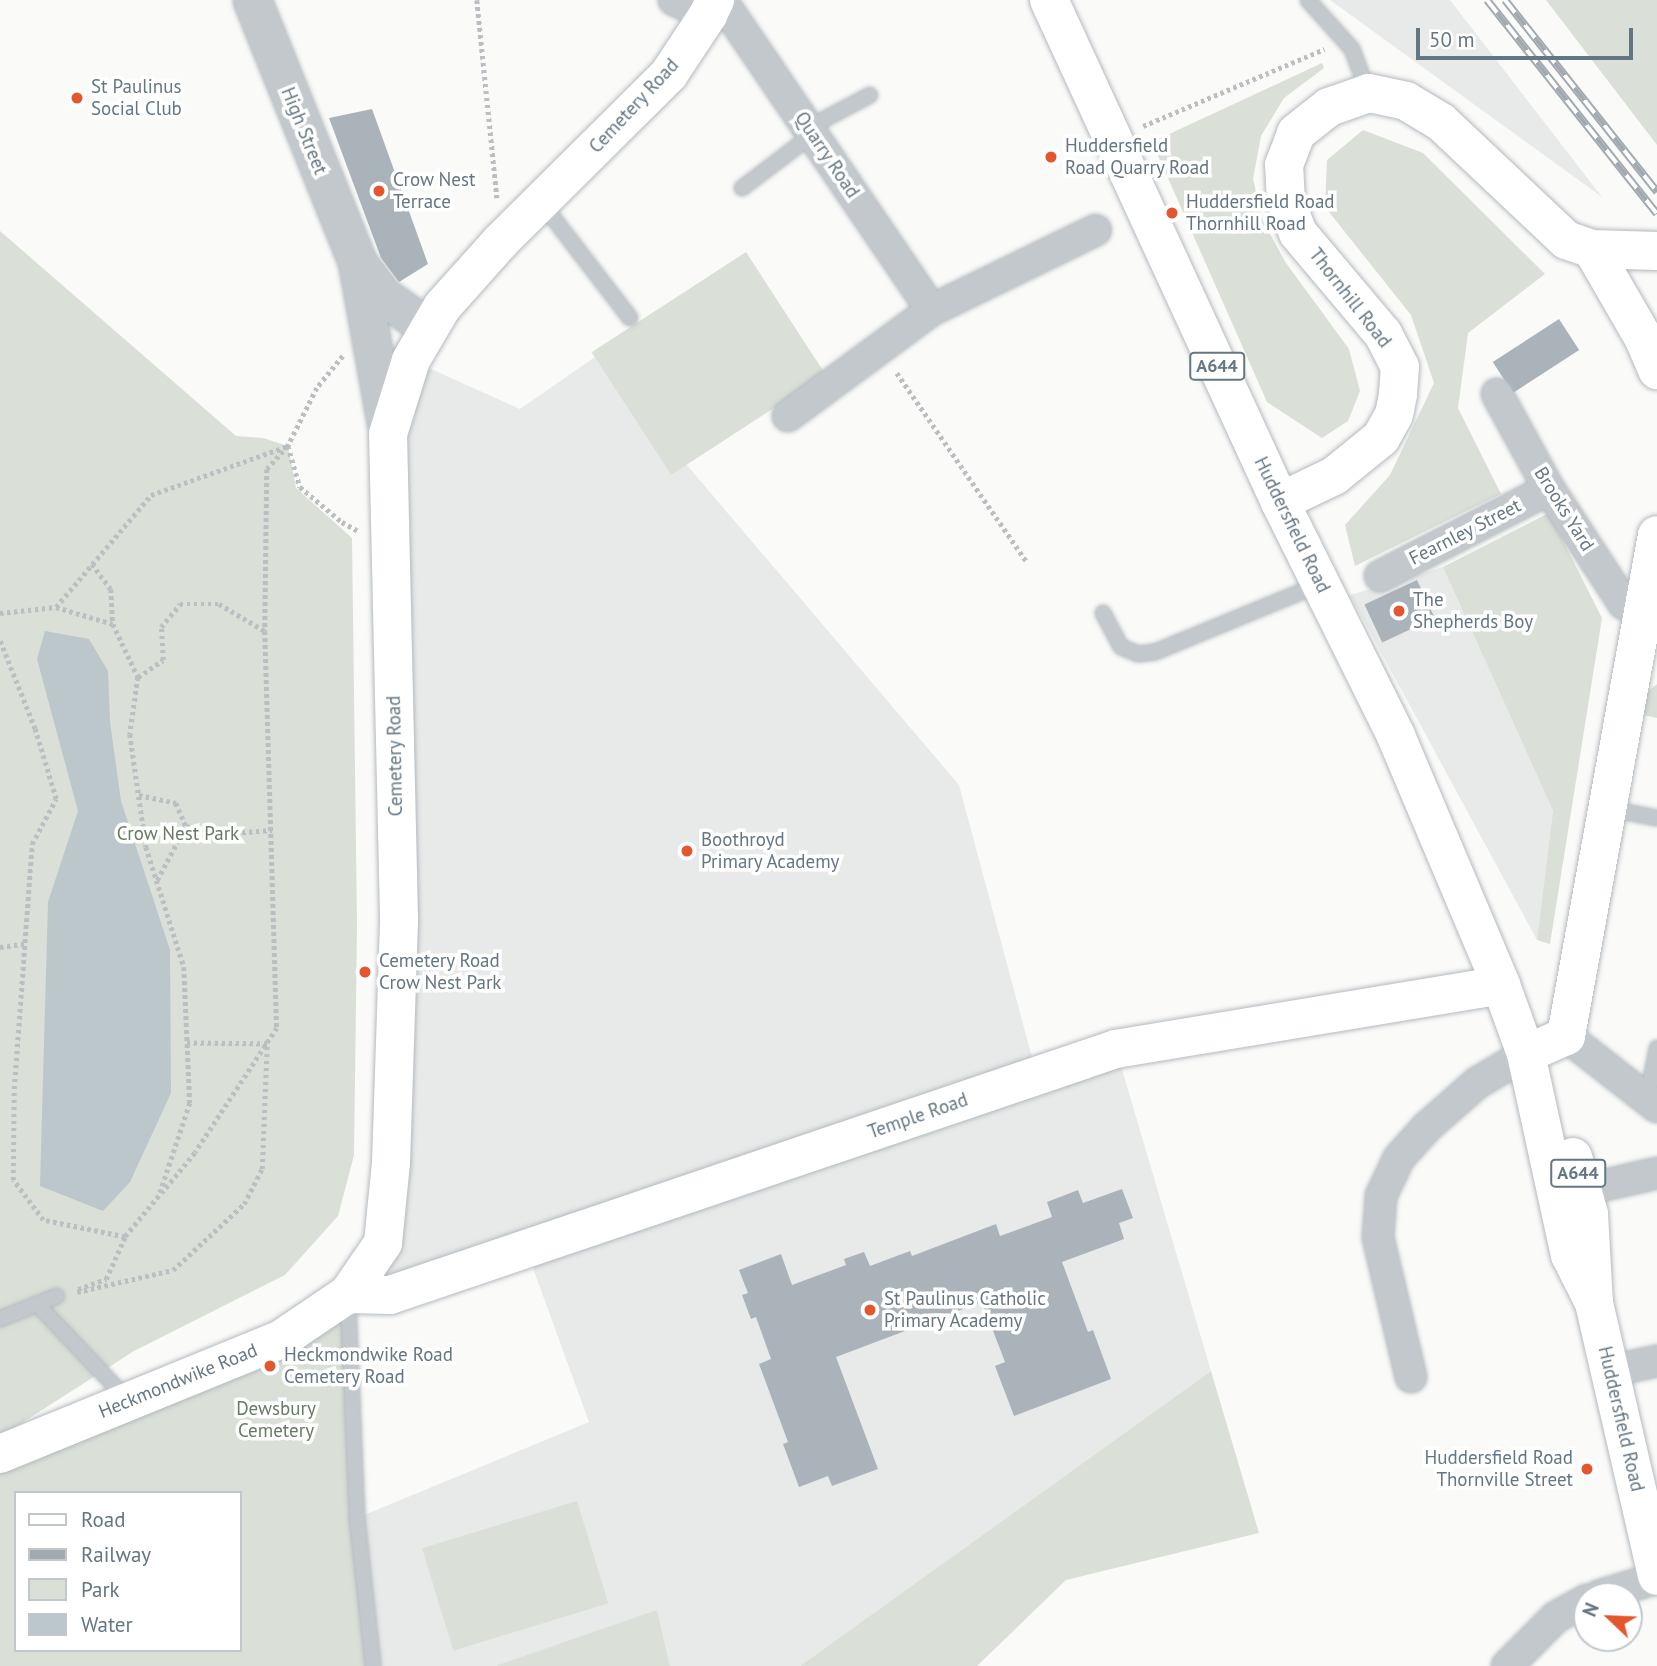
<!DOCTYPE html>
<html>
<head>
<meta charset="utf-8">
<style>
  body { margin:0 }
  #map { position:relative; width:1657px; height:1666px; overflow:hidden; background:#fafaf8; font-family:"PT Sans",sans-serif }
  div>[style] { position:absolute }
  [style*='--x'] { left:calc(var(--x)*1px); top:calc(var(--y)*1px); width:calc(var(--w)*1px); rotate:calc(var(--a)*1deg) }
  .built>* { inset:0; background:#e8e9e9 }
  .green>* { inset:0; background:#dadfd7; transform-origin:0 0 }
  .water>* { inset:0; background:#bbc7cb }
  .building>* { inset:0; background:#aab3b9; transform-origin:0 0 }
  .path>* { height:4.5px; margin-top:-2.25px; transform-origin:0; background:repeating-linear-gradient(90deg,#bbbfc2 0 3.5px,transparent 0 7px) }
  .roads { filter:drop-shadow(0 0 2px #b3babf) drop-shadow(0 0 2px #b3babf) }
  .service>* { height:14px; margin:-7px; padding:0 7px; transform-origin:7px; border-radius:7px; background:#c3c8cc }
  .minor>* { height:30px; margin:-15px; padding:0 15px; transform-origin:15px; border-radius:15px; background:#c3c8cc }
  .tertiary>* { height:37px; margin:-18.5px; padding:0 18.5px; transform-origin:18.5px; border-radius:18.5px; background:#c3c8cc }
  .secondary>* { height:38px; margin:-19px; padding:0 19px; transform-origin:19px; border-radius:19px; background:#fff }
  .trunk>* { height:38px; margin:-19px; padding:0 19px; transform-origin:19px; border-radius:19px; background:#fff }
  .rail>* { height:8px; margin-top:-4px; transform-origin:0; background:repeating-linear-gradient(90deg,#fff 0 16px,#a2aab0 0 32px); box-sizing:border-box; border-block:2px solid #a2aab0 }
  .dots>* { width:19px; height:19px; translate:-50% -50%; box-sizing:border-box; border:4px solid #fff; border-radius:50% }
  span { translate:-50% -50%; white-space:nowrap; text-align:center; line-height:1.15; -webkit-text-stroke:7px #fff; paint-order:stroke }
  .shield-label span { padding:2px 5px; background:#fff; border:2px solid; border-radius:5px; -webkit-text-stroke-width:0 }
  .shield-label { font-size:18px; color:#657683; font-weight:700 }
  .poi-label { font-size:19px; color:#657683 }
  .left { translate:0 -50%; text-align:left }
  .right { translate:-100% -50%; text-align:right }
  .street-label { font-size:19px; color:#657683 }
  .park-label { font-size:19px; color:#687a64 }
  .legend { position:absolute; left:14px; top:1491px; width:228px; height:161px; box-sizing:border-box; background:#fff; border:2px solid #c1c8cd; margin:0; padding:9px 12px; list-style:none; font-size:21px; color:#657683 }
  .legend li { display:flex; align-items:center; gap:14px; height:35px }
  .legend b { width:35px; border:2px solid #c1c8cd }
  .north { position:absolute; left:1573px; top:1582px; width:70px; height:70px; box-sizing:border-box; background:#fff; border:2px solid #c1c8cd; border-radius:50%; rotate:293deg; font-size:19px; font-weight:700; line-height:28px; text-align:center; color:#657683 }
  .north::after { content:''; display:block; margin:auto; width:24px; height:32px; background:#e4572e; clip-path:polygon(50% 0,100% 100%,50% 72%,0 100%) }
  .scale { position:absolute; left:1416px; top:28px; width:217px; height:32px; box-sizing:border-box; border:4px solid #657683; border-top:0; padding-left:9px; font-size:21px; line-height:24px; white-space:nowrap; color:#657683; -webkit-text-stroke:5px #fff; paint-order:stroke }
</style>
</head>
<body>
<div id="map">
  <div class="built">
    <i style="clip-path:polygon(1330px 0,1450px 0,1602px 197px)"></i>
    <i style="clip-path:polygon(595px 357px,959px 785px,1037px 1076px,1116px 1049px,1211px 1371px,800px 1666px,670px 1666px,657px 1611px,495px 1666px,373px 1666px,357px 1518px,589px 1422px,526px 1249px,348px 1294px,383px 1242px,389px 548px,411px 360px,520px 409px)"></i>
    <i style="clip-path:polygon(1443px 567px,1553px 811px,1537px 940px,1350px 595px)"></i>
  </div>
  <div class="green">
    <i style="clip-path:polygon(1546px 0,1657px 0,1657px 145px)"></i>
    <i style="clip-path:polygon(1322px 63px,1324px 68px,1284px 98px,1261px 136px,1253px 179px,1263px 221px,1286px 263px,1349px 349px,1360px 391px,1348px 421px,1322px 438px,1267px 402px,1152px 142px)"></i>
    <i style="clip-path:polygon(1363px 130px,1423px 153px,1545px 274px,1468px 333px,1458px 408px,1501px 494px,1355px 566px,1345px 525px,1390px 475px,1434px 383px,1411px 315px,1325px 207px,1327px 160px)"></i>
    <i style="clip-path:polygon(0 231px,236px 436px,263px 438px,288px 446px,296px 488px,352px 538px,357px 925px,354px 1155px,338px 1216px,285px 1275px,134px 1351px,0 1437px)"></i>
    <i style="left:746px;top:252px;width:146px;height:184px;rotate:57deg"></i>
    <i style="clip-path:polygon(1549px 513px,1602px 618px,1550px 944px,1537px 940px,1553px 811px,1443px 567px)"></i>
    <i style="clip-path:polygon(1657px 684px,1657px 718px,1625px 711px)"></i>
    <i style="clip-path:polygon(evenodd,348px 1294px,375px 1666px,0 1666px,0 1454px,348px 1294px,16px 1493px,240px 1493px,240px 1650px,16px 1650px,16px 1493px)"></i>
    <i style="clip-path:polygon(1211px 1371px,1259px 1533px,1066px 1580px,977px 1666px,800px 1666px)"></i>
    <i style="left:577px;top:1501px;width:107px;height:162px;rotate:73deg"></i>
    <i style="clip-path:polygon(657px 1610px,670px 1666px,495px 1666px)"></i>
  </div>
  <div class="water">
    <i style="clip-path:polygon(45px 631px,89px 639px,108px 671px,110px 722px,121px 801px,170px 950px,171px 1093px,130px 1182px,103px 1211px,40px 1186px,48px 902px,78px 811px,37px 659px)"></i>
  </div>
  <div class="building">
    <i style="clip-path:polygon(372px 109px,428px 264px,399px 282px,381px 258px,329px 118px)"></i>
    <i style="left:1559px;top:319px;width:37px;height:79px;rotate:57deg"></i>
    <i style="left:1417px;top:580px;width:42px;height:58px;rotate:65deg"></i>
    <i style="clip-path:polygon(1122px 1189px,1133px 1218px,1119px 1223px,1124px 1239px,1062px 1262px,1088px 1332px,1093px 1330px,1111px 1379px,1014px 1416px,995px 1366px,1005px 1362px,982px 1302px,836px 1357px,878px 1469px,832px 1486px,828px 1476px,799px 1487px,783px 1444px,788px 1442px,759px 1364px,771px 1359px,756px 1317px,751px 1319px,742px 1295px,748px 1293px,739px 1270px,781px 1254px,792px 1285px,846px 1265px,844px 1259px,864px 1252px,870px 1266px,910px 1251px,912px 1256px,996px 1224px,1000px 1236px,1052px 1217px,1047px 1202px,1078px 1190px,1083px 1203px)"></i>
  </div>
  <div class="path">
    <i style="--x:477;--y:0;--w:199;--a:84.2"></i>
    <i style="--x:1143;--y:126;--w:197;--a:-23"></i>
    <i style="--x:343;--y:356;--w:41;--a:129.1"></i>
    <i style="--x:317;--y:388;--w:65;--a:116.6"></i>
    <i style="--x:288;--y:446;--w:43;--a:73.7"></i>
    <i style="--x:300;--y:487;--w:55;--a:39.8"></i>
    <i style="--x:342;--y:522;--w:18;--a:29"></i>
    <i style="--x:897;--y:373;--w:229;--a:55.5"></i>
    <i style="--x:92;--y:564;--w:31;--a:53"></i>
    <i style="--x:111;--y:589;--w:35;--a:87"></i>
    <i style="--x:56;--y:607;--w:147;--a:-49.7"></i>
    <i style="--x:151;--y:495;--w:145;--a:-19.7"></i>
    <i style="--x:288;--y:446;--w:31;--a:132"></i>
    <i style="--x:267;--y:469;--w:162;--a:90.7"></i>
    <i style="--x:265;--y:631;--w:397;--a:88.3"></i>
    <i style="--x:277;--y:1028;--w:149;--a:123.3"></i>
    <i style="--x:195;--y:1153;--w:52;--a:129.5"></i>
    <i style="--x:0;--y:613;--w:56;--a:-6.1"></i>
    <i style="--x:56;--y:607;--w:59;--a:16.6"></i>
    <i style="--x:113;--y:624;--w:59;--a:64.7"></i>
    <i style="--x:138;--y:677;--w:58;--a:98"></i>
    <i style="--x:130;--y:734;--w:114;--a:81.9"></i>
    <i style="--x:146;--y:847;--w:126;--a:72.4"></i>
    <i style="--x:184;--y:967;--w:136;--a:87.5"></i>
    <i style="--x:190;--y:1103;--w:98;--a:108.4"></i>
    <i style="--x:159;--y:1196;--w:53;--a:129.7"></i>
    <i style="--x:125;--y:1237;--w:84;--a:-168.3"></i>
    <i style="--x:43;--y:1220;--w:50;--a:-126.9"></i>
    <i style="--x:13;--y:1180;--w:91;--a:-89.4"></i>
    <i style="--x:14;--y:1089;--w:246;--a:-85.8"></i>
    <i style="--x:32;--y:844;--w:51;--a:-61.9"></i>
    <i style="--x:56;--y:799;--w:73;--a:-106.7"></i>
    <i style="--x:35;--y:729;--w:95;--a:-111.7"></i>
    <i style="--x:138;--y:677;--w:30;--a:-34"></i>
    <i style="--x:163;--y:660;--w:33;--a:-93"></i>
    <i style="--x:161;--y:627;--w:30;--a:-50"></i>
    <i style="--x:180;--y:604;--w:39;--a:0"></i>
    <i style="--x:219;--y:604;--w:53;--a:30.4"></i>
    <i style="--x:139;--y:795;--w:38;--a:12"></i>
    <i style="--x:176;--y:803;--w:25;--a:67"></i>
    <i style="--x:157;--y:880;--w:61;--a:-61.8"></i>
    <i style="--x:186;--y:826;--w:29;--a:16"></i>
    <i style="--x:214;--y:834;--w:58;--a:-3.9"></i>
    <i style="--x:0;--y:947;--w:27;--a:-8"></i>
    <i style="--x:78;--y:1289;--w:30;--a:-20"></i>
    <i style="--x:106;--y:1279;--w:46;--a:-65.7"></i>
    <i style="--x:77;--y:1292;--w:98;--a:-12.9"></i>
    <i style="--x:173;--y:1270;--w:97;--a:-42.9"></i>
    <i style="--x:244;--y:1204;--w:39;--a:-63"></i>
    <i style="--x:262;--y:1169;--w:125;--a:-87.7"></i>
    <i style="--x:267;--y:1044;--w:80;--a:-179.3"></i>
  </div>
  <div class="roads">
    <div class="service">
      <i style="--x:1308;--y:0;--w:66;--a:48.1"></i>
      <i style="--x:1352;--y:49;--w:46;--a:69.6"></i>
      <i style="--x:808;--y:128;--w:70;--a:-28"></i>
      <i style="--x:742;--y:188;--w:88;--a:-37.1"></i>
      <i style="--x:541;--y:202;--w:146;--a:52.5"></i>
      <i style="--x:1103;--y:613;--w:38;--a:62"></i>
      <i style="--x:1121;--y:647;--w:18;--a:22"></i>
      <i style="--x:1138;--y:654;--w:17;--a:-7"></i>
      <i style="--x:1155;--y:652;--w:178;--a:-22.4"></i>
      <i style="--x:1610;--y:809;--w:48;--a:10.8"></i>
      <i style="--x:1647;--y:1099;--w:52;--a:-78.9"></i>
      <i style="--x:348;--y:1299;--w:219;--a:87.6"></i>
      <i style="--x:357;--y:1518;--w:149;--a:83.8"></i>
      <i style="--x:38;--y:1305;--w:128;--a:46.6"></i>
      <i style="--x:0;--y:1319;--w:61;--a:-22"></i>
    </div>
    <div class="minor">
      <i style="--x:674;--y:0;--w:37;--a:24"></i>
      <i style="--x:721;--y:0;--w:375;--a:55.8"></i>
      <i style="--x:1497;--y:394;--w:108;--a:61.3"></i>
      <i style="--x:1549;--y:489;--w:137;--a:56.9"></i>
      <i style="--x:1624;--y:604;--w:20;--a:9"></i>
      <i style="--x:788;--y:416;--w:179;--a:-36.4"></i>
      <i style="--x:932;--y:310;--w:182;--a:-26"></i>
      <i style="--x:1380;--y:576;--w:190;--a:-27.2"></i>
      <i style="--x:1566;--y:1036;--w:115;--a:38"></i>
      <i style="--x:1583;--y:1190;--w:76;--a:-12.9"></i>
      <i style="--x:1610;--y:1371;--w:48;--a:-12"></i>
      <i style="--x:1411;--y:1377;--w:144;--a:-103.3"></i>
      <i style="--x:1378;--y:1237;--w:41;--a:-85.8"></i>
      <i style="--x:1381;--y:1196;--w:42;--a:-64.7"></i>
      <i style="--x:1399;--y:1158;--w:42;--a:-47.9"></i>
      <i style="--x:1427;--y:1127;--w:67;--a:-41.3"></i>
      <i style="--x:1477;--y:1083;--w:57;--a:-30.6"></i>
      <i style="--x:1599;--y:1596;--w:61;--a:-17.2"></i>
      <i style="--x:1507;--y:1666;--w:69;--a:-45"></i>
      <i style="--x:1556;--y:1617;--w:35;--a:-29"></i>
    </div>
    <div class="tertiary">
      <i style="--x:252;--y:0;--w:281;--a:68.1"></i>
      <i style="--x:357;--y:261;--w:176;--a:79.8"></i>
      <i style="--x:357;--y:262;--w:43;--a:52.6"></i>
      <i style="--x:383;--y:296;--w:55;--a:35.4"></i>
    </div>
    <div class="secondary">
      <i style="--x:1592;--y:249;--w:104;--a:60"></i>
      <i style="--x:1644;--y:339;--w:34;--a:67"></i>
      <i style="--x:1280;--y:502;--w:60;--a:-25.7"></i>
      <i style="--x:1334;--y:476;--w:60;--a:-39"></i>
      <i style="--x:1381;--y:438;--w:26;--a:-61"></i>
      <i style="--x:1394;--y:415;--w:21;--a:-79"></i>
      <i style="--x:1398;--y:394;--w:27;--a:-86"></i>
      <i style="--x:1400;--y:367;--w:37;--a:-117"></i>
      <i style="--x:1383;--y:334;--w:132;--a:-130.1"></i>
      <i style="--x:1298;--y:233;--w:33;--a:-111"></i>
      <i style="--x:1286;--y:202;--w:37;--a:-93"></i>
      <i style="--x:1284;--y:165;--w:34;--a:-69"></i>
      <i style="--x:1296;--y:133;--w:42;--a:-38.2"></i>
      <i style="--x:1329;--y:107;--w:42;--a:-19.3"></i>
      <i style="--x:1369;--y:93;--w:38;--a:12"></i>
      <i style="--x:1406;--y:101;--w:41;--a:31"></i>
      <i style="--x:1441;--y:122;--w:172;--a:43.3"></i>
      <i style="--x:1566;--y:240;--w:28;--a:19"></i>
      <i style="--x:1592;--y:249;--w:65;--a:1.8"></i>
      <i style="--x:1526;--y:1054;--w:44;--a:-24.2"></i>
      <i style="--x:1566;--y:1036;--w:509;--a:-79.71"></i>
      <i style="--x:348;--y:1294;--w:42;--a:1.4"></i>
      <i style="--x:390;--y:1295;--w:767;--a:-18.72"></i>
      <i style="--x:1116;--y:1049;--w:390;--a:-9.4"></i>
      <i style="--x:0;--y:1454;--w:302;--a:-22.2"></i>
      <i style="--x:280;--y:1340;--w:82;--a:-34.1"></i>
      <i style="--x:348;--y:1294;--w:62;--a:-55.5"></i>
      <i style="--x:383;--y:1243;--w:80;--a:-84.3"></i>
      <i style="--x:391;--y:1163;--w:246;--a:-88.1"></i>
      <i style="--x:399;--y:917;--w:483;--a:-91.3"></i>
      <i style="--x:388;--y:434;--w:77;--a:-72.7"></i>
      <i style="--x:411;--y:360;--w:61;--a:-59.7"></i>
      <i style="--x:442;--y:307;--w:89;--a:-48.2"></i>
      <i style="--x:501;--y:241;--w:237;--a:-44.8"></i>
      <i style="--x:669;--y:74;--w:71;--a:-56.5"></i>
      <i style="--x:708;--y:15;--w:17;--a:-65"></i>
    </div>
    <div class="trunk">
      <i style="--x:1049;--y:0;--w:553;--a:65.29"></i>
      <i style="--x:1280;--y:502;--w:261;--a:63.6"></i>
      <i style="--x:1396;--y:736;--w:270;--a:67.1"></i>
      <i style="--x:1501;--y:985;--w:73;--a:70.1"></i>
      <i style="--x:1526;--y:1054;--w:206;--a:77.7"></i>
      <i style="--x:1570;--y:1255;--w:54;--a:63.4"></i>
      <i style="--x:1573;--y:1157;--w:59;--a:74.3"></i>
      <i style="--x:1589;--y:1214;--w:89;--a:86.8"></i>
      <i style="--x:1594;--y:1303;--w:280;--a:77"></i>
    </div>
  </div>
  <div class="rail">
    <i style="--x:1487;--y:0;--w:273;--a:51.5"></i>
    <i style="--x:1505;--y:0;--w:245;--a:51.6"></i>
  </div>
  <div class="dots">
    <i style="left:77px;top:98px;background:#e4572e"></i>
    <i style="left:1051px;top:157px;background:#e4572e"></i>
    <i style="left:379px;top:191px;background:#e4572e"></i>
    <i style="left:1172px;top:213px;background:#e4572e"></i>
    <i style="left:1399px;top:611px;background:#e4572e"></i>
    <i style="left:687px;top:851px;background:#e4572e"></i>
    <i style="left:365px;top:972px;background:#e4572e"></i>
    <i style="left:870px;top:1310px;background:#e4572e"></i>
    <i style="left:270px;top:1366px;background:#e4572e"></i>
    <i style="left:1587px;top:1469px;background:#e4572e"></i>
  </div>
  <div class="shield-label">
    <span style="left:1217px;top:366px">A644</span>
    <span style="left:1578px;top:1173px">A644</span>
  </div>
  <div class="poi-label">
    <span class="left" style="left:91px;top:98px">St Paulinus<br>Social Club</span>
    <span class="left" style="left:1065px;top:157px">Huddersfield<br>Road Quarry Road</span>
    <span class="left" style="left:393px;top:191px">Crow Nest<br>Terrace</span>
    <span class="left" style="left:1186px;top:213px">Huddersfield Road<br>Thornhill Road</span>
    <span class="left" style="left:1413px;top:611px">The<br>Shepherds Boy</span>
    <span class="left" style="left:701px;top:851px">Boothroyd<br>Primary Academy</span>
    <span class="left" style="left:379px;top:972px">Cemetery Road<br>Crow Nest Park</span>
    <span class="left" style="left:884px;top:1310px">St Paulinus Catholic<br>Primary Academy</span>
    <span class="left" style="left:284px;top:1366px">Heckmondwike Road<br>Cemetery Road</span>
    <span class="right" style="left:1573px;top:1469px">Huddersfield Road<br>Thornville Street</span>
  </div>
  <div class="street-label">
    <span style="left:634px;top:106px;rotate:-47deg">Cemetery Road</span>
    <span style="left:304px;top:131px;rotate:68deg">High Street</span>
    <span style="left:827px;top:155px;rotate:56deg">Quarry Road</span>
    <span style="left:1350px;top:298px;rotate:52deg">Thornhill Road</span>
    <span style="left:1564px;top:509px;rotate:58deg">Brooks Yard</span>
    <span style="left:1292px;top:525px;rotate:64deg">Huddersfield Road</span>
    <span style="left:1465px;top:532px;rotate:-27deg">Fearnley Street</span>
    <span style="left:395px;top:756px;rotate:-91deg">Cemetery Road</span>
    <span style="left:918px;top:1116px;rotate:-19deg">Temple Road</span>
    <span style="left:178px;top:1381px;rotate:-22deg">Heckmondwike Road</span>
    <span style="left:1621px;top:1419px;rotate:77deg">Huddersfield Road</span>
  </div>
  <div class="park-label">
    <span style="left:178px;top:834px">Crow Nest Park</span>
    <span style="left:276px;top:1420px">Dewsbury<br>Cemetery</span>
  </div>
  <ul class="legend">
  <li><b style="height:9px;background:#fff"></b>Road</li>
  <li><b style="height:9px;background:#a2aab0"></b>Railway</li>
  <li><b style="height:19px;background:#dadfd7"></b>Park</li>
  <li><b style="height:19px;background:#bbc7cb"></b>Water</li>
  </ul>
  <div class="north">N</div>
  <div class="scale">50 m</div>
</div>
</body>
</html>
